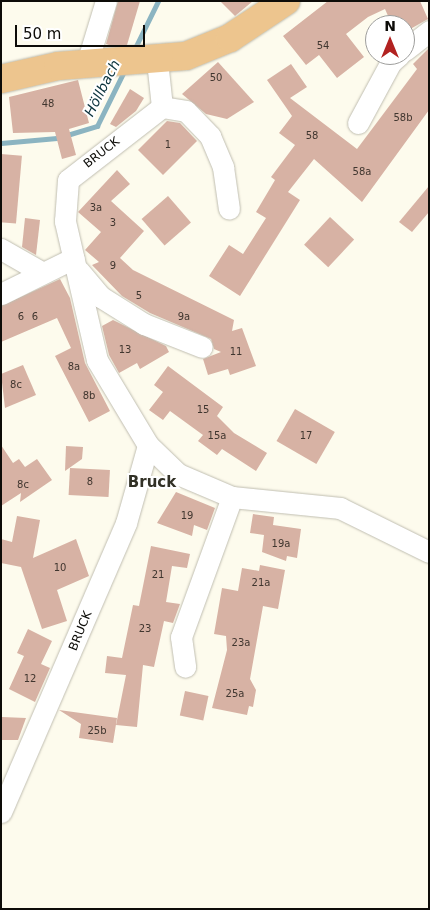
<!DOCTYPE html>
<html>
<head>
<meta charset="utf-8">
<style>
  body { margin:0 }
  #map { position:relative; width:430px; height:910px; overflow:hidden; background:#fdfbed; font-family:"DejaVu Sans",sans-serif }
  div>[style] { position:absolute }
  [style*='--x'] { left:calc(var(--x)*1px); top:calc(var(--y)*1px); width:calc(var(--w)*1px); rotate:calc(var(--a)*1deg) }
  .stream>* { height:5px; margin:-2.5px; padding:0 2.5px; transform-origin:2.5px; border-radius:2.5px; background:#8bb4c1 }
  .building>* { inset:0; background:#d7b2a4; transform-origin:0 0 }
  .roads { filter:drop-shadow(0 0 1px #c0beb1) drop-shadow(0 0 1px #c0beb1) }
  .minor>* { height:21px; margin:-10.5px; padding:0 10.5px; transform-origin:10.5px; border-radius:10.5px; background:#fff }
  .major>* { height:28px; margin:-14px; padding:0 14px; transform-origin:14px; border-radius:14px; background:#edc58e }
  span { translate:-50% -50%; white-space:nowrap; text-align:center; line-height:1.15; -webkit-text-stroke:4px #fff; paint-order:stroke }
  .number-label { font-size:10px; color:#40362f }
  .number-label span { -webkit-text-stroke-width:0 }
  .street-label { font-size:12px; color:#0d0c08 }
  .water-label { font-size:14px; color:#0a323c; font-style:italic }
  .quarter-label { font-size:15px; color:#323126; font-weight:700 }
  .frame { position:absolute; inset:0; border:2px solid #0d0c08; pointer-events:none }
  .north { position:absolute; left:365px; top:15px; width:50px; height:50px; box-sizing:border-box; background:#fff; border:1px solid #9e9e9c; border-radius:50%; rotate:0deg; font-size:14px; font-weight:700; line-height:20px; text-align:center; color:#0d0c08 }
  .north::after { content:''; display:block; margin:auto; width:18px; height:22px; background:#b22221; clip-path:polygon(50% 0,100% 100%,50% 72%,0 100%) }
  .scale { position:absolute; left:15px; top:25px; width:130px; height:22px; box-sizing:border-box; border:2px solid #0d0c08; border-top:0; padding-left:6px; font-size:15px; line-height:18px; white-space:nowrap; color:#0d0c08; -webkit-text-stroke:4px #fff; paint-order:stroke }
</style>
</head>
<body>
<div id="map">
  <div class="stream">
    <i style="--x:133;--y:52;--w:57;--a:-63.9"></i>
    <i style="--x:1;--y:143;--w:56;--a:-5.1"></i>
    <i style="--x:57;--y:138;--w:42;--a:-16.7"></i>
    <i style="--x:97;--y:126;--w:64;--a:-63.8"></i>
  </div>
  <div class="building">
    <i style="clip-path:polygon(118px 1px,140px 1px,127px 45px,112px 46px,106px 44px)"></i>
    <i style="clip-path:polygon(220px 1px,253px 1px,235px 16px)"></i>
    <i style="clip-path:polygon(328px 1px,420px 1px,428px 19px,405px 32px,405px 25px,392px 25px,385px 9px,368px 17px,346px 34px,364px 57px,337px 78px,319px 55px,306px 65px,283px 36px)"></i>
    <i style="clip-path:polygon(429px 48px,429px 110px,362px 202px,314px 159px,288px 192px,300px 200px,240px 296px,209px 276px,229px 245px,243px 254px,266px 218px,256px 212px,275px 180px,271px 177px,295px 145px,279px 133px,292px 116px,267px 80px,291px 64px,307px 87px,290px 98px,357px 149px,417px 69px,413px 64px)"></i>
    <i style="clip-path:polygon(218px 62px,254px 102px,227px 119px,206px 114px,182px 94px)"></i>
    <i style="clip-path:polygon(78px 80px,89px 123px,69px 129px,76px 155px,62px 159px,55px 132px,13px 133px,9px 97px)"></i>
    <i style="clip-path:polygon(130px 89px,144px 98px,136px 111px,116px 127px,110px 124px)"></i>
    <i style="clip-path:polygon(167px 121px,180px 123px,197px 141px,163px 175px,138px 150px)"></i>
    <i style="left:1px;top:154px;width:21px;height:68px;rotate:5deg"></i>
    <i style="clip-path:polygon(117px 170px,130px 184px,111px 201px,144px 231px,120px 258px,133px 270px,234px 320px,232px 331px,242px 328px,256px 366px,230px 375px,228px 369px,208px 375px,203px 359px,221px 352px,214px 349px,211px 339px,150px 313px,122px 296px,92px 265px,99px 262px,85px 250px,101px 232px,78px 212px)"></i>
    <i style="clip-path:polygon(429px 186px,429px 212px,412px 232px,399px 222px)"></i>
    <i style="left:168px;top:196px;width:35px;height:35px;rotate:49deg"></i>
    <i style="left:330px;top:217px;width:33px;height:38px;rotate:43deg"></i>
    <i style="clip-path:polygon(25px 218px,40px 220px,36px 255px,22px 247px)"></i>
    <i style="clip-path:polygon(60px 279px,70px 298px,85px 363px,110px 411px,89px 422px,55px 356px,71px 348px,57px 318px,1px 342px,1px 306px)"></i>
    <i style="clip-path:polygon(113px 320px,166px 346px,169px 352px,140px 369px,137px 363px,119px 373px,109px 355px,102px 326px)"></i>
    <i style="clip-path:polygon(23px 365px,36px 395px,5px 408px,1px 374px)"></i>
    <i style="clip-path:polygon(168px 366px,223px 407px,217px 416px,234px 433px,267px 453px,256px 471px,222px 449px,217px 455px,198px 441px,203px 435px,170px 411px,163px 420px,149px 410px,163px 392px,154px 385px)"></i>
    <i style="left:295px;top:409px;width:46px;height:37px;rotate:30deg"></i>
    <i style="clip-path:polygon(1px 445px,13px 463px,19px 459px,25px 467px,37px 459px,52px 480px,20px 502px,21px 493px,1px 506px)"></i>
    <i style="clip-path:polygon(66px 446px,83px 447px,82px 459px,65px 471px)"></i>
    <i style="left:70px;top:468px;width:40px;height:27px;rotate:3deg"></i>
    <i style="clip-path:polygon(176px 492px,215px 508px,207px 530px,194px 525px,192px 536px,157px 523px)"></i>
    <i style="clip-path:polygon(253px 514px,274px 517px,273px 525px,301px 529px,297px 558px,287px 556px,286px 561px,262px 552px,264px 535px,250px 533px)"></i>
    <i style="clip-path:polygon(17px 516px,40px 520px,33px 558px,76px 539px,89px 576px,57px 590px,67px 621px,42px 629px,21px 567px,1px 563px,1px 539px,12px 542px)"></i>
    <i style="clip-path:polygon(151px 546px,190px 554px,187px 568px,172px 566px,166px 602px,180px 604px,173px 623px,164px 621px,154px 667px,143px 665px,137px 727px,116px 725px,126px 675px,105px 673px,107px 656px,122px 658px,133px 605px,139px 606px)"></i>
    <i style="clip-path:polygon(260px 565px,285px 570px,278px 609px,263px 606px,250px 679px,256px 690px,253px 707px,249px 706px,247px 715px,212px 708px,227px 650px,226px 636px,214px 634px,222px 588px,238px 591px,242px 568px,259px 571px)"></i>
    <i style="clip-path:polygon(28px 629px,52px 641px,41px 664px,50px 668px,35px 702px,9px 689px,24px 656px,17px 653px)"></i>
    <i style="left:185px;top:691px;width:24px;height:25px;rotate:12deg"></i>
    <i style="clip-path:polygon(59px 710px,117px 718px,113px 743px,79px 738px,81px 724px)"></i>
    <i style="clip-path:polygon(2px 717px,26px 718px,18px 740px,1px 740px)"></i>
  </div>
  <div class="roads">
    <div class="minor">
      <i style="--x:405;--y:50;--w:31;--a:-38"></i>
      <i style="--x:87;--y:63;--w:65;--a:-73"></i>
      <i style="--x:162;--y:107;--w:24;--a:9"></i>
      <i style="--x:186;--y:111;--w:35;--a:46"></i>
      <i style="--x:210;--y:136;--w:34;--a:67"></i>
      <i style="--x:223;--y:167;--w:42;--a:81.9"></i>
      <i style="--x:358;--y:123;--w:69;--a:-61.6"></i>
      <i style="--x:391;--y:62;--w:11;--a:-41"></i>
      <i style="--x:1;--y:249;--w:48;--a:29.7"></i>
      <i style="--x:79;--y:271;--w:34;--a:50"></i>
      <i style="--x:101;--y:297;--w:51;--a:32.1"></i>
      <i style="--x:144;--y:324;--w:62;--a:21.6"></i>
      <i style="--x:1;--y:294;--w:81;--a:-26.3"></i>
      <i style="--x:148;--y:445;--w:42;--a:44"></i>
      <i style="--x:178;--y:474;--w:59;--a:23.1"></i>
      <i style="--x:232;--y:497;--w:149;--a:110"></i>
      <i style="--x:181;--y:637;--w:30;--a:82"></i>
      <i style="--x:232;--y:497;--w:109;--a:5.8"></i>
      <i style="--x:340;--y:508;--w:99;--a:26.3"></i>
      <i style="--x:1;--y:812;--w:315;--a:-66.6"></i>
      <i style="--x:126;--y:523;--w:81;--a:-74.2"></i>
      <i style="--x:148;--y:445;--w:99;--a:-121"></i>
      <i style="--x:97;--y:360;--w:143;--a:-103"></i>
      <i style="--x:65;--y:221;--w:41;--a:-85.8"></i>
      <i style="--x:68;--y:180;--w:119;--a:-37.8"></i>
      <i style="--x:162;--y:107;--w:47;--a:-96.1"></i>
    </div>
    <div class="major">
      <i style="--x:1;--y:79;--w:58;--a:-12.8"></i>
      <i style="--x:58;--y:66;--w:128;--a:-4.5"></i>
      <i style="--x:186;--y:56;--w:48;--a:-22.2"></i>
      <i style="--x:230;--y:38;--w:67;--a:-33.5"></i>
    </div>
  </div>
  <div class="number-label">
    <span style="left:323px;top:46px">54</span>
    <span style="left:216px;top:78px">50</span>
    <span style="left:48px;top:104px">48</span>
    <span style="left:403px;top:118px">58b</span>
    <span style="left:312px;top:136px">58</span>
    <span style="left:168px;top:145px">1</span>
    <span style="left:362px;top:172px">58a</span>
    <span style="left:96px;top:208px">3a</span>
    <span style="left:113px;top:223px">3</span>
    <span style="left:113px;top:266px">9</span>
    <span style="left:139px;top:296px">5</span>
    <span style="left:21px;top:317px">6</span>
    <span style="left:35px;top:317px">6</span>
    <span style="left:184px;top:317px">9a</span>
    <span style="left:125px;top:350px">13</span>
    <span style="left:236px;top:352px">11</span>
    <span style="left:74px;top:367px">8a</span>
    <span style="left:16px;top:385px">8c</span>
    <span style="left:89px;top:396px">8b</span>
    <span style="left:203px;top:410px">15</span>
    <span style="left:217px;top:436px">15a</span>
    <span style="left:306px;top:436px">17</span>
    <span style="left:90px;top:482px">8</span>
    <span style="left:23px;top:485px">8c</span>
    <span style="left:187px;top:516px">19</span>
    <span style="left:281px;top:544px">19a</span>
    <span style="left:60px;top:568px">10</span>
    <span style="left:158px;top:575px">21</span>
    <span style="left:261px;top:583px">21a</span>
    <span style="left:145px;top:629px">23</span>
    <span style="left:241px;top:643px">23a</span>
    <span style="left:30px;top:679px">12</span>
    <span style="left:235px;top:694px">25a</span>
    <span style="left:97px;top:731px">25b</span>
  </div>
  <div class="street-label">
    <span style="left:102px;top:153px;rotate:-38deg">BRUCK</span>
    <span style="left:81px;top:631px;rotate:-68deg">BRUCK</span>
  </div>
  <div class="water-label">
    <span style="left:102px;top:88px;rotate:-63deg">Höllbach</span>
  </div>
  <div class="quarter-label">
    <span style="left:152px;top:483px">Bruck</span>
  </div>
  <div class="frame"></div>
  <div class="north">N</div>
  <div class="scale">50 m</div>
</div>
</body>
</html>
